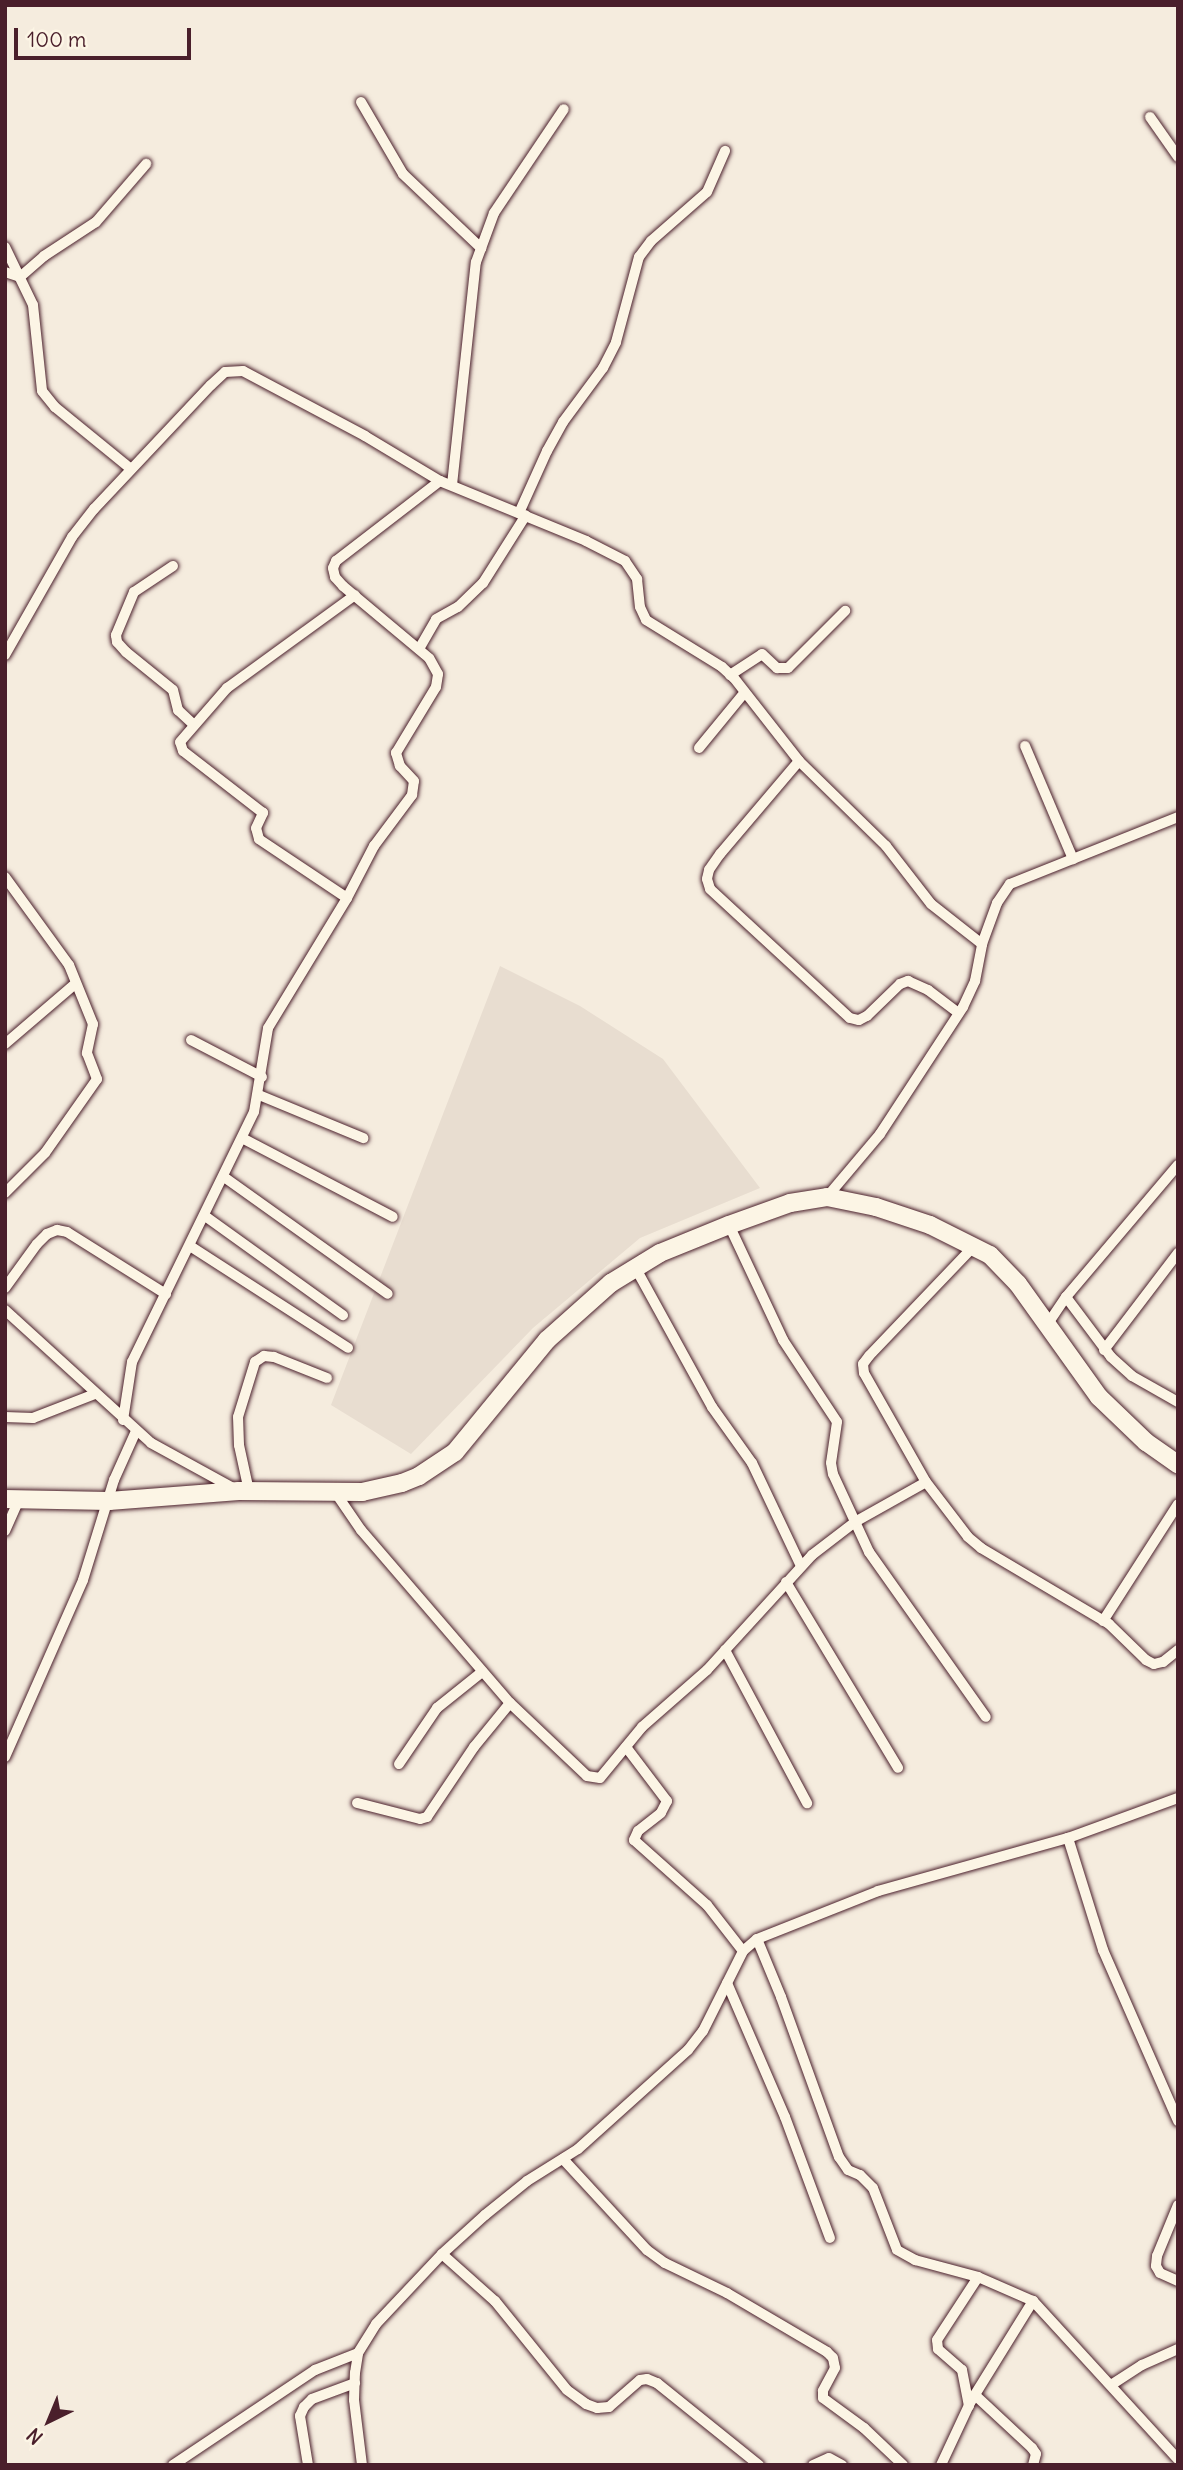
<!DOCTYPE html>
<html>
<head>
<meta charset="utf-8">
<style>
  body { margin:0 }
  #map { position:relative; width:1183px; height:2470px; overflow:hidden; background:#f5ecde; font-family:Delius,sans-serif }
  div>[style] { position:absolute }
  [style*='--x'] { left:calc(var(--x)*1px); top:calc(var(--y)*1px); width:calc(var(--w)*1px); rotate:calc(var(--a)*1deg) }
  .built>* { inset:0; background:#e8ddd0 }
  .roads { filter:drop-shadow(0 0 2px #4a1f2b) drop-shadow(0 0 2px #4a1f2b) }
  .minor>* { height:10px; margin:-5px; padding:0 5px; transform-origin:5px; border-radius:5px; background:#fcf5e5 }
  .trunk>* { height:18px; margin:-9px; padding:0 9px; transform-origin:9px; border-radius:9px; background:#fcf5e5 }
  span { translate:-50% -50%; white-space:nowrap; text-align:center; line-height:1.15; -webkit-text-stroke:5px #fcf5e5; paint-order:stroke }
  .frame { position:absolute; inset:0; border:7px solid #4a1f2b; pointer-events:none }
  .north { position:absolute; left:14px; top:2386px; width:70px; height:70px; -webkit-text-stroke:5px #fcf5e5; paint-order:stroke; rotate:223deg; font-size:19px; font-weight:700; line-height:28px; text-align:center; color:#4a1f2b }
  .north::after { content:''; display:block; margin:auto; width:24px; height:32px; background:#4a1f2b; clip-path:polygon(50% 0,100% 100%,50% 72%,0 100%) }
  .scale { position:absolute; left:14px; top:28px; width:177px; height:32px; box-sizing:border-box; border:4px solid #4a1f2b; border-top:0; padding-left:9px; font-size:21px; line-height:24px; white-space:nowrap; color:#4a1f2b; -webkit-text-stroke:5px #fcf5e5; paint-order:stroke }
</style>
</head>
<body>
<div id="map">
  <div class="built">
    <i style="clip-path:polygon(500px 966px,580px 1006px,663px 1059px,760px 1188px,640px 1238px,533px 1328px,411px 1454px,331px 1405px)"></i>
  </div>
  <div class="roads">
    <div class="minor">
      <i style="--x:361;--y:102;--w:83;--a:59.7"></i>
      <i style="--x:403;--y:174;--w:108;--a:43.5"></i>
      <i style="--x:1150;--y:117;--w:49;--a:55"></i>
      <i style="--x:5;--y:247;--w:64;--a:64.2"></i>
      <i style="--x:33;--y:305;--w:86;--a:84"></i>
      <i style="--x:42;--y:391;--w:21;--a:51"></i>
      <i style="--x:55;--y:407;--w:98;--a:39.2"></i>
      <i style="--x:5;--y:272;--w:16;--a:18"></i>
      <i style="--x:20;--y:277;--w:32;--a:-41"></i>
      <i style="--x:44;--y:256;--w:62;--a:-33.2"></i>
      <i style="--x:96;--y:222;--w:77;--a:-49.2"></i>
      <i style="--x:452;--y:485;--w:224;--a:-83.9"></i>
      <i style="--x:476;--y:262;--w:52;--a:-69.8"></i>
      <i style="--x:494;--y:213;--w:125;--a:-56.1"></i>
      <i style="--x:519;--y:513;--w:68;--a:-65.7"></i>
      <i style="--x:547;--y:451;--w:33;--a:-61"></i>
      <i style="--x:563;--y:422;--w:67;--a:-53.5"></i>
      <i style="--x:603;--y:368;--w:29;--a:-63"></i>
      <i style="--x:616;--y:342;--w:88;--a:-74.9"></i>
      <i style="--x:639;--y:257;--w:20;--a:-53"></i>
      <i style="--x:651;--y:241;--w:74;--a:-41.2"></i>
      <i style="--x:707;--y:192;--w:45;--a:-66.3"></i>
      <i style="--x:173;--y:566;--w:47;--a:146.3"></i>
      <i style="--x:134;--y:592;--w:47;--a:112.7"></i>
      <i style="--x:116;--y:635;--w:7;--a:82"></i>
      <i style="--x:117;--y:642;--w:13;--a:48"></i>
      <i style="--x:126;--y:652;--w:60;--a:39"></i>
      <i style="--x:173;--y:690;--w:21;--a:76"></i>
      <i style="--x:178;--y:710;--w:21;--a:43"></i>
      <i style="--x:419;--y:649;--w:34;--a:-60"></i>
      <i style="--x:436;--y:619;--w:25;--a:-29"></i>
      <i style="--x:458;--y:607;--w:35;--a:-44"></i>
      <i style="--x:483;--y:583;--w:80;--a:-57.7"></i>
      <i style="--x:5;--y:655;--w:136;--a:-60.4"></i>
      <i style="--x:72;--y:537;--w:36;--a:-52"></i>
      <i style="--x:94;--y:509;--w:170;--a:-46.7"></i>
      <i style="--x:211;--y:385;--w:19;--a:-43"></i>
      <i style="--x:225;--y:372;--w:18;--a:-3"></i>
      <i style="--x:243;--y:371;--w:138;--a:28"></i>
      <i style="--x:365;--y:436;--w:87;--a:31"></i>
      <i style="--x:440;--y:481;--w:158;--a:22.3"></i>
      <i style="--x:586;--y:541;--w:44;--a:27.1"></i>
      <i style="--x:625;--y:561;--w:22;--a:56"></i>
      <i style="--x:637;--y:579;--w:28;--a:84"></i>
      <i style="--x:640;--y:607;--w:14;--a:65"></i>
      <i style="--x:646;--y:620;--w:89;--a:31.7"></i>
      <i style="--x:722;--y:667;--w:16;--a:43"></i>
      <i style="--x:734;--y:678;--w:105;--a:51.9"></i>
      <i style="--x:799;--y:761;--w:122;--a:44.3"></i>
      <i style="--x:886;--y:846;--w:73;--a:52.2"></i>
      <i style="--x:931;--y:904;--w:65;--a:38.1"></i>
      <i style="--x:730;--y:675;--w:38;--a:-33"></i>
      <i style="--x:762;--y:654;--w:21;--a:43"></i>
      <i style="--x:777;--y:668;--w:11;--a:0"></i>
      <i style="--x:788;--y:668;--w:81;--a:-45"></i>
      <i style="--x:1025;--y:746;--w:123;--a:67"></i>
      <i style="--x:699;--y:748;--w:72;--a:-50.6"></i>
      <i style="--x:799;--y:761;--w:122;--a:130.3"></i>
      <i style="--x:720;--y:854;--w:19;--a:125"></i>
      <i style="--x:709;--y:870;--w:9;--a:103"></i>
      <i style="--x:707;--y:879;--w:10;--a:73"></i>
      <i style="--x:710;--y:889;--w:190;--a:42.7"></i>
      <i style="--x:850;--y:1018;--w:9;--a:13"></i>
      <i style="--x:859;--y:1020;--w:9;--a:-27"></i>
      <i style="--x:867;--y:1016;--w:46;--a:-44.1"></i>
      <i style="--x:900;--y:984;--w:9;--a:-21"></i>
      <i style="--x:908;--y:981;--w:22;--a:24"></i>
      <i style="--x:928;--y:990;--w:38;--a:37"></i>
      <i style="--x:5;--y:877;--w:109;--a:54"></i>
      <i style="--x:69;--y:965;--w:64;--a:67.9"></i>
      <i style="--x:93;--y:1024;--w:30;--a:102"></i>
      <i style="--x:87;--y:1053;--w:28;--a:69"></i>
      <i style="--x:97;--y:1079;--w:90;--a:125.1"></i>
      <i style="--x:45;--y:1153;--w:57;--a:135"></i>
      <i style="--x:347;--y:898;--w:106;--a:-146.2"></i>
      <i style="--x:259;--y:839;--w:11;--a:-105"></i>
      <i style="--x:256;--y:828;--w:17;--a:-65"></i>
      <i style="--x:263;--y:813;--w:101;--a:-142.2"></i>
      <i style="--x:183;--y:751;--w:9;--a:-108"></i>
      <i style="--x:180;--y:742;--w:72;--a:-49"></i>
      <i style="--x:227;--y:688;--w:158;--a:-36"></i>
      <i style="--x:191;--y:1040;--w:80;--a:27.5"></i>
      <i style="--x:5;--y:1044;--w:92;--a:-40.6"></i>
      <i style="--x:259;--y:1095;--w:113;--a:22.5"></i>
      <i style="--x:242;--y:1138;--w:170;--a:27.6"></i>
      <i style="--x:224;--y:1177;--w:201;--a:35.5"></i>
      <i style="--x:827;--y:1197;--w:82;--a:-49.9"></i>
      <i style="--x:880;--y:1134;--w:152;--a:-56.8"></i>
      <i style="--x:963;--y:1007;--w:29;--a:-65"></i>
      <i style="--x:975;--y:981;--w:38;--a:-79"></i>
      <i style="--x:982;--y:944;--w:44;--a:-69.9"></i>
      <i style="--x:997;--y:903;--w:23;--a:-56"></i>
      <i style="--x:1010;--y:884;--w:181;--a:-21.7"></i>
      <i style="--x:205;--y:1216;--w:170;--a:35.7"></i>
      <i style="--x:729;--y:1225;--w:127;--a:64.8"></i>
      <i style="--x:783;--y:1340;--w:98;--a:56.6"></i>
      <i style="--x:837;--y:1422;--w:41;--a:98.3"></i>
      <i style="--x:831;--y:1463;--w:11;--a:80"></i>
      <i style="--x:833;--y:1474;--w:86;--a:65.2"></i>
      <i style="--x:869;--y:1552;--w:202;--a:54.7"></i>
      <i style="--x:975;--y:1245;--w:153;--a:133.7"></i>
      <i style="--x:869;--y:1356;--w:10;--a:127"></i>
      <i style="--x:863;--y:1364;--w:9;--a:84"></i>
      <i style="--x:864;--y:1373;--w:125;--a:60.4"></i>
      <i style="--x:926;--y:1482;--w:69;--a:52.6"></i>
      <i style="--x:968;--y:1537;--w:17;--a:40"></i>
      <i style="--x:981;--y:1548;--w:149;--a:30.7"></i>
      <i style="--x:1109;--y:1624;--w:52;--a:44.2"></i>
      <i style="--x:1146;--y:1660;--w:9;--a:27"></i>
      <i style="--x:1154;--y:1664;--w:9;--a:-13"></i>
      <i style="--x:1163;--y:1662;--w:19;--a:-39"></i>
      <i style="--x:190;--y:1246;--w:188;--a:32.8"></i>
      <i style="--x:635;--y:1267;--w:160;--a:61.2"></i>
      <i style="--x:712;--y:1407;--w:69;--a:54.5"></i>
      <i style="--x:752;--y:1463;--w:114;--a:64.6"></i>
      <i style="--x:5;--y:1288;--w:54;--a:-54"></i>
      <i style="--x:37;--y:1244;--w:14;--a:-45"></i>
      <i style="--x:47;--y:1234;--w:11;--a:-22"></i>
      <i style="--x:57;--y:1230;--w:10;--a:11"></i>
      <i style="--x:67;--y:1232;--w:117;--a:32.1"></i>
      <i style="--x:1066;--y:1297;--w:75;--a:53.1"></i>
      <i style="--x:1111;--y:1357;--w:28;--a:42"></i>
      <i style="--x:1132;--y:1376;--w:53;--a:29.5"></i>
      <i style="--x:5;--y:1310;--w:197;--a:42.3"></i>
      <i style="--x:151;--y:1443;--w:98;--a:28.7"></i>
      <i style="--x:1047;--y:1325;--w:34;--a:-56"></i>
      <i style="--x:1066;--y:1297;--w:173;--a:-49.7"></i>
      <i style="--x:1104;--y:1350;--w:122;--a:-52.7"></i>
      <i style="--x:5;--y:1417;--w:28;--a:2"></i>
      <i style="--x:33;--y:1418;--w:66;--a:-21.2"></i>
      <i style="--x:123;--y:1420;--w:59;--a:-81.2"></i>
      <i style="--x:132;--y:1362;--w:278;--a:-64"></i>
      <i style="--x:254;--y:1112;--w:85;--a:-80.5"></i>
      <i style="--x:268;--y:1028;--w:152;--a:-58.7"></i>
      <i style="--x:347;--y:898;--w:59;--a:-62.6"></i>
      <i style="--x:374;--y:846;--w:64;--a:-53.3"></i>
      <i style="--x:412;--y:795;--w:14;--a:-82"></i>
      <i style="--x:414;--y:781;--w:21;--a:-133"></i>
      <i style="--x:400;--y:766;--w:14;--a:-107"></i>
      <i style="--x:396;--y:753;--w:77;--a:-58.8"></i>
      <i style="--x:436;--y:687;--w:13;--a:-81"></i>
      <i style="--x:438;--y:674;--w:18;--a:-119"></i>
      <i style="--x:429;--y:658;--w:112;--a:-140.1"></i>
      <i style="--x:343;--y:586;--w:12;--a:-132"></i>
      <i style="--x:335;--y:577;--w:9;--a:-103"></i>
      <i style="--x:333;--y:568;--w:8;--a:-67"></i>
      <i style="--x:336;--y:561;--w:131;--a:-37.6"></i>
      <i style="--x:249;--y:1491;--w:47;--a:-102.3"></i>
      <i style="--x:239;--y:1445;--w:28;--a:-92"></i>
      <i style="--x:238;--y:1417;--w:58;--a:-72.8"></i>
      <i style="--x:255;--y:1362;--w:11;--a:-34"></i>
      <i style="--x:264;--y:1356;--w:10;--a:6"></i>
      <i style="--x:274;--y:1357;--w:57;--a:21.6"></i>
      <i style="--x:335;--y:1492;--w:46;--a:55.6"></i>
      <i style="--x:361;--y:1530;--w:228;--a:49.3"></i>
      <i style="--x:510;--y:1703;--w:57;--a:129.3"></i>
      <i style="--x:474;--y:1747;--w:84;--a:123.9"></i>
      <i style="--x:427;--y:1817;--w:7;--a:164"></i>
      <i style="--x:420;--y:1819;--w:65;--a:-165.7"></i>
      <i style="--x:5;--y:1531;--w:35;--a:-66"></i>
      <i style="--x:786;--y:1582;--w:217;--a:58.9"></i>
      <i style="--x:1103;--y:1621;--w:139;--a:-57.3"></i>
      <i style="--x:725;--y:1650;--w:174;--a:61.8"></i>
      <i style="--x:510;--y:1703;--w:106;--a:43.5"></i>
      <i style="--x:587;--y:1776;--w:13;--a:9"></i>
      <i style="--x:600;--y:1778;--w:66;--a:-50.5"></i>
      <i style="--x:642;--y:1727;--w:86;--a:-41.2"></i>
      <i style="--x:707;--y:1670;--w:156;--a:-47.6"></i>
      <i style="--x:812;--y:1555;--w:54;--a:-37.5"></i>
      <i style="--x:855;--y:1522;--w:81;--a:-29.4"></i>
      <i style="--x:626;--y:1747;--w:68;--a:52.8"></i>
      <i style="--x:667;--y:1801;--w:13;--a:117"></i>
      <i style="--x:661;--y:1813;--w:29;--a:142"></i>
      <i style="--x:638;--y:1831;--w:10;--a:114"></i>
      <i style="--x:634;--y:1840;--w:98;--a:41.7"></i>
      <i style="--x:707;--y:1905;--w:58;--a:52"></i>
      <i style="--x:5;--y:1757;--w:193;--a:-66.2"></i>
      <i style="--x:83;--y:1580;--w:105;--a:-72.8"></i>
      <i style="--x:114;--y:1480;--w:54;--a:-65.8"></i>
      <i style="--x:399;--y:1764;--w:68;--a:-55.8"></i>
      <i style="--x:437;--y:1708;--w:58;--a:-38.7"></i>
      <i style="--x:1068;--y:1838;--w:117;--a:72.6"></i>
      <i style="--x:1103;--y:1950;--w:187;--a:66.3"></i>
      <i style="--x:757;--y:1939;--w:63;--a:67.5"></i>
      <i style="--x:781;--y:1997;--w:170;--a:70.1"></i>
      <i style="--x:839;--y:2157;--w:16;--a:55"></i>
      <i style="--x:848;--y:2170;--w:13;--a:23"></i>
      <i style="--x:860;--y:2175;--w:18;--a:45"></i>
      <i style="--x:873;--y:2188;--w:66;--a:68.8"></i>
      <i style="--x:897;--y:2250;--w:21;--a:29"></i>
      <i style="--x:915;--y:2260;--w:65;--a:15.1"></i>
      <i style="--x:978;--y:2277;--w:60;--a:23.6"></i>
      <i style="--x:727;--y:1983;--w:146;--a:66.6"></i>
      <i style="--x:785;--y:2117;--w:129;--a:69.6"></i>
      <i style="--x:563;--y:2159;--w:124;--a:47.3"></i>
      <i style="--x:647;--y:2250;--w:22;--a:36"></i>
      <i style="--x:665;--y:2263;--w:69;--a:25.8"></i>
      <i style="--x:727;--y:2293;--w:116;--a:30.5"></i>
      <i style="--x:827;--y:2352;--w:8;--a:45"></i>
      <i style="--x:833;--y:2358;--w:10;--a:79"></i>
      <i style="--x:835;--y:2368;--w:26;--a:118"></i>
      <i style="--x:823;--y:2391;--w:7;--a:90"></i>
      <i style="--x:823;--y:2398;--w:51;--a:36.2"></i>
      <i style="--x:864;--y:2428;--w:54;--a:43.5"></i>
      <i style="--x:1178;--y:2205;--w:55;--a:112.4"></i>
      <i style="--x:1157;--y:2256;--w:10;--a:96"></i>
      <i style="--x:1156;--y:2266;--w:8;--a:60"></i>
      <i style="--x:1160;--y:2273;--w:20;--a:24"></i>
      <i style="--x:442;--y:2254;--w:71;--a:41.6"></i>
      <i style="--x:495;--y:2301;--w:114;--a:51"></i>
      <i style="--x:567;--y:2390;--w:24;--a:36"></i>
      <i style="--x:586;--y:2404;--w:12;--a:20"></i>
      <i style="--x:597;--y:2408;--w:12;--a:-5"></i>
      <i style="--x:609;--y:2407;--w:41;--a:-41.1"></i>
      <i style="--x:640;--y:2380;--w:7;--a:-8"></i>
      <i style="--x:647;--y:2379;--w:11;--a:22"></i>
      <i style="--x:657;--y:2383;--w:131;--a:38.8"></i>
      <i style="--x:1111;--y:2385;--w:37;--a:-33"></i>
      <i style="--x:1142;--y:2365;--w:39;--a:-24"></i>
      <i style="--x:975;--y:2395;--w:78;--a:42.9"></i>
      <i style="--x:1032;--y:2448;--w:7;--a:56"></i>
      <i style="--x:1036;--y:2454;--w:11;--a:105"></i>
      <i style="--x:969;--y:2406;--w:37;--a:-101"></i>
      <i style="--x:962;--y:2370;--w:32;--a:-139"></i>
      <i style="--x:938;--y:2349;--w:9;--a:-96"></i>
      <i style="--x:937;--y:2340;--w:75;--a:-56.9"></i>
      <i style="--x:173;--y:2465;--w:171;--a:-33.8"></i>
      <i style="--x:315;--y:2370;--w:46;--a:-21.6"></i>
      <i style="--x:308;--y:2465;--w:50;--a:-99.3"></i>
      <i style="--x:300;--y:2416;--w:10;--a:-66"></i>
      <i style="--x:304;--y:2407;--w:11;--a:-45"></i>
      <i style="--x:312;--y:2399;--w:46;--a:-20.4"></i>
      <i style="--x:362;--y:2465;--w:65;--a:-97"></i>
      <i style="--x:354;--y:2400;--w:27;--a:-88"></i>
      <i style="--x:355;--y:2373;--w:20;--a:-81"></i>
      <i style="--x:358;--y:2353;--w:34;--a:-58"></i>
      <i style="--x:376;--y:2324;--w:96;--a:-46.7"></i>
      <i style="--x:442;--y:2254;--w:58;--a:-42.2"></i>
      <i style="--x:485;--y:2215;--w:54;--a:-39"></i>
      <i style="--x:527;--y:2181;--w:60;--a:-32.1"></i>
      <i style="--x:578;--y:2149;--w:148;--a:-42"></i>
      <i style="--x:688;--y:2050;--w:24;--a:-52"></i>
      <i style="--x:703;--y:2031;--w:89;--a:-63.4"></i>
      <i style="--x:743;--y:1951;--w:18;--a:-41"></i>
      <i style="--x:757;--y:1939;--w:130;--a:-21.6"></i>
      <i style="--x:878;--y:1891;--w:197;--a:-15.6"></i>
      <i style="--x:1068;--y:1838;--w:117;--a:-20"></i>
      <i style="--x:813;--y:2465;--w:17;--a:-24"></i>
      <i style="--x:829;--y:2458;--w:15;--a:28"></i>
      <i style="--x:941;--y:2465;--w:71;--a:-64.9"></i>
      <i style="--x:971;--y:2401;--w:118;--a:-58.2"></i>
      <i style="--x:1033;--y:2301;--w:214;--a:47.5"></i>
    </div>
    <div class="trunk">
      <i style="--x:5;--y:1499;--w:104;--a:1.1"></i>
      <i style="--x:109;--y:1501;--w:130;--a:-4.4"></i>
      <i style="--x:239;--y:1491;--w:123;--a:0.5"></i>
      <i style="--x:362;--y:1492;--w:41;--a:-12.7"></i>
      <i style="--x:402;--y:1483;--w:18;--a:-22"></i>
      <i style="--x:419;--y:1476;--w:43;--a:-33.7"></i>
      <i style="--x:455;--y:1452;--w:145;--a:-50.6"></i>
      <i style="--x:547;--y:1340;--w:86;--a:-41.7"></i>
      <i style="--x:611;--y:1283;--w:57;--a:-31.5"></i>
      <i style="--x:660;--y:1253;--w:74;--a:-22.1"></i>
      <i style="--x:729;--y:1225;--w:65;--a:-19.8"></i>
      <i style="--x:790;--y:1203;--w:37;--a:-9"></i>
      <i style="--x:827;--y:1197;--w:50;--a:11.5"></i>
      <i style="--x:876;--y:1207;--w:57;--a:18.4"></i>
      <i style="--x:930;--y:1225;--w:67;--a:26.6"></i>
      <i style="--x:990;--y:1255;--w:40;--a:46"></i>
      <i style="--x:1018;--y:1284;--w:139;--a:54.4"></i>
      <i style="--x:1099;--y:1397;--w:65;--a:43.8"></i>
      <i style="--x:1146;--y:1442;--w:39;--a:35"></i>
    </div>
  </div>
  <div class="frame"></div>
  <div class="north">N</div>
  <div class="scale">100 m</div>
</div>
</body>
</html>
